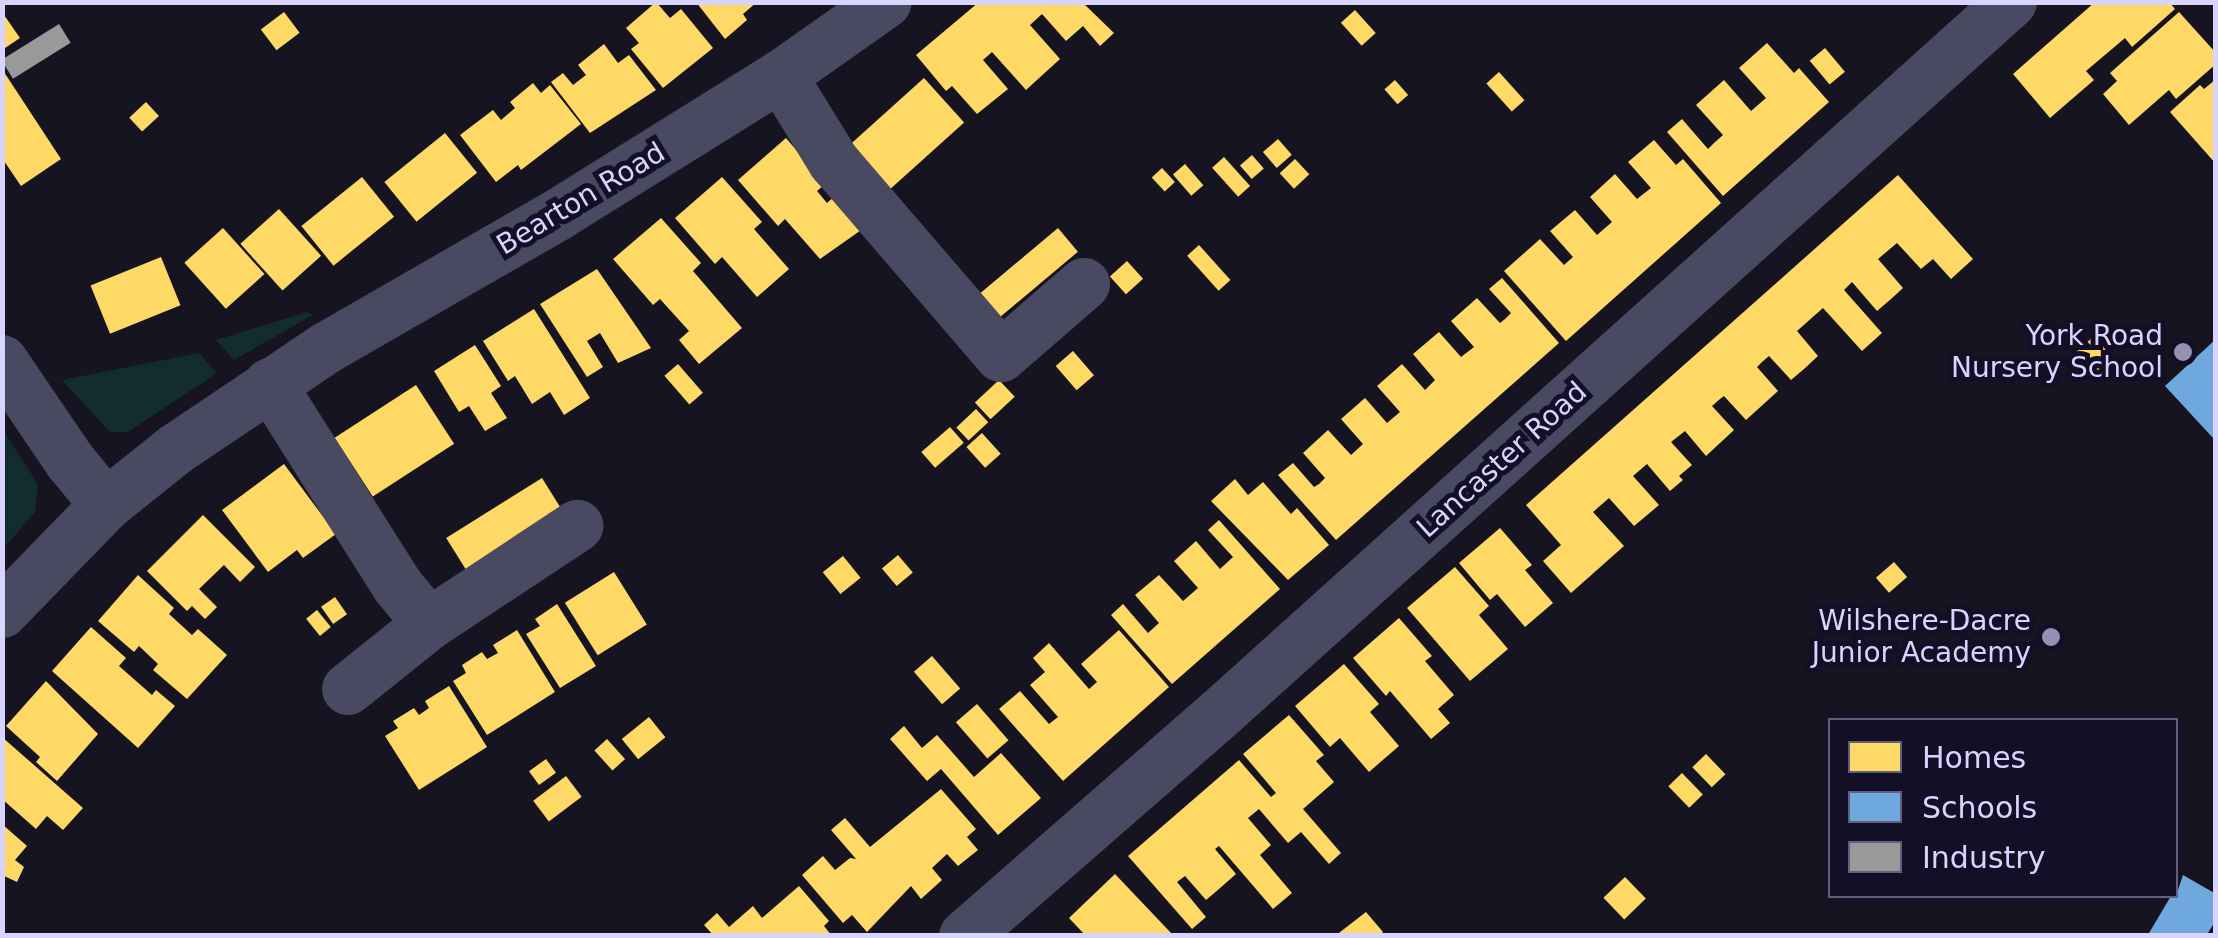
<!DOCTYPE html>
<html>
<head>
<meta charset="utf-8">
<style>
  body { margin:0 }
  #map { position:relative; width:2218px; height:938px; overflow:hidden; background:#161421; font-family:"DejaVu Sans",sans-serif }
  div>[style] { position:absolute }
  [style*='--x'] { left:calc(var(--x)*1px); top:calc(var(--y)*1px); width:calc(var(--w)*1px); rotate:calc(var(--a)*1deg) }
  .green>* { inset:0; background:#132c2d }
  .homes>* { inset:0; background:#ffd966; transform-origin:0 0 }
  .schools>* { inset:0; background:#6fa8dc }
  .industry>* { inset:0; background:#999; transform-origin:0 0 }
  .minor>* { height:52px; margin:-26px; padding:0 26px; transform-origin:26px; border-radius:26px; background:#4a4962 }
  .dots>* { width:28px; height:28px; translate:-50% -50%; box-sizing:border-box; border:5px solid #130f26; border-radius:50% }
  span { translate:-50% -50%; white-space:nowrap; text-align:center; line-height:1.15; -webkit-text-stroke:10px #130f26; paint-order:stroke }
  .street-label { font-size:28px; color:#d9d4ff }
  .poi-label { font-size:28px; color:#d9d4ff }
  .right { translate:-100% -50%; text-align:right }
  .frame { position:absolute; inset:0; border:5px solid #d9d4ff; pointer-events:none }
  .legend { position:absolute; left:1828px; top:718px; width:350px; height:180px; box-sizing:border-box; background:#130f26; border:2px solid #625e7d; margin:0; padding:12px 18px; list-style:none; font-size:30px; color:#d9d4ff }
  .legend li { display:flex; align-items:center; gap:20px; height:50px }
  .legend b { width:50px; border:2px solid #625e7d }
</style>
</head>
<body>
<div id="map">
  <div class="green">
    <i style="clip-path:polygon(307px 312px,313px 315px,234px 360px,216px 340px)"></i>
    <i style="clip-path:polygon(199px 353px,217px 373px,128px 432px,110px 432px,62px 380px)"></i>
    <i style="clip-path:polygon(3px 430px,38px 484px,35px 512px,3px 549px)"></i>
  </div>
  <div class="homes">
    <i style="clip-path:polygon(656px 2px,670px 18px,681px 9px,713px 48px,663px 88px,631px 49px,639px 43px,626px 28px)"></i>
    <i style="clip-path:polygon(696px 2px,757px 2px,743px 14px,747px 20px,725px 39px)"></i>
    <i style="clip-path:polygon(979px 2px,1082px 2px,1114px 33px,1100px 46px,1083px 26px,1066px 41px,1042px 14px,1030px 25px,1060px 59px,1026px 90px,992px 52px,983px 60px,1008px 89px,977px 114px,952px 86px,946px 91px,916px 55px)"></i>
    <i style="clip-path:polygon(2095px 2px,2169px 2px,2175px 9px,2132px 47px,2125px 38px,2086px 71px,2094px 80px,2050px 118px,2013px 74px)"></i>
    <i style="left:1355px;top:10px;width:31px;height:19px;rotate:48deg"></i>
    <i style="clip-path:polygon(2px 12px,20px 38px,2px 50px)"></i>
    <i style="left:284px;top:12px;width:26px;height:29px;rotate:53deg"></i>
    <i style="clip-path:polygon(2179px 12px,2216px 53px,2216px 64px,2176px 99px,2169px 90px,2129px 125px,2103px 94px,2117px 81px,2110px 73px)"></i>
    <i style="clip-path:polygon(1767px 43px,1794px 73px,1799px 68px,1829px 102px,1723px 196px,1667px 132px,1682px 119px,1708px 149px,1714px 143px,1723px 135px,1696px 105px,1724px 80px,1751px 111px,1766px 98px,1739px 68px)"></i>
    <i style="clip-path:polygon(604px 44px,618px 63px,629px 55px,656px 90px,590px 133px,551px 82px,563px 73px,573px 85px,586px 75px,578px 65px)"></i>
    <i style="left:1825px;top:48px;width:31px;height:20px;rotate:50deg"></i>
    <i style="clip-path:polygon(2px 69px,61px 159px,21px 186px,2px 158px)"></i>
    <i style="left:1499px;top:72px;width:38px;height:17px;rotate:48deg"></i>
    <i style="left:924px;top:78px;width:60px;height:108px;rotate:48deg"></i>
    <i style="clip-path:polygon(2216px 79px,2216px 164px,2170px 112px,2200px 85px,2204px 89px)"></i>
    <i style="left:1395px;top:80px;width:20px;height:14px;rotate:49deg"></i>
    <i style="clip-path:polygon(533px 83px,541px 93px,550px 85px,581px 124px,521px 170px,518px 165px,496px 182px,460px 135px,493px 110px,501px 120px,515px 108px,510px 102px)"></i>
    <i style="left:146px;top:102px;width:19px;height:23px;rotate:47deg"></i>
    <i style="left:445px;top:133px;width:51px;height:78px;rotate:51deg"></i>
    <i style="clip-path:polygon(786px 138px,825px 184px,817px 191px,827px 203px,836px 195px,864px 228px,820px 259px,785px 219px,778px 226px,738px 180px)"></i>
    <i style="left:1278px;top:139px;width:21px;height:20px;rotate:49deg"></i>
    <i style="clip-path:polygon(1654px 140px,1676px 165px,1683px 159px,1721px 203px,1566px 341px,1504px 271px,1540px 239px,1564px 265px,1573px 257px,1550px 231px,1575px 210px,1597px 235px,1612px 222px,1590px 197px,1615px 174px,1637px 199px,1651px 188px,1628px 162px)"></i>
    <i style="left:1252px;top:155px;width:18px;height:16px;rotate:49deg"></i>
    <i style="left:1224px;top:157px;width:39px;height:16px;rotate:48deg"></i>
    <i style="left:1295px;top:159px;width:21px;height:21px;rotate:47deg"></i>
    <i style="left:1185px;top:164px;width:28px;height:16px;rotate:49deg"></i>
    <i style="left:1162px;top:168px;width:19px;height:14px;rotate:47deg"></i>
    <i style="clip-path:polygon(1898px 175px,1973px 259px,1951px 279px,1933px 259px,1921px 269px,1897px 243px,1878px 259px,1903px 288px,1891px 299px,1877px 311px,1852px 282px,1844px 290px,1882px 333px,1862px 351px,1823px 308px,1797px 331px,1818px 356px,1804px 369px,1791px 380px,1769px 356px,1762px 362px,1757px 367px,1778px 391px,1746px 420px,1724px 396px,1720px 399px,1712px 406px,1734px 430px,1706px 456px,1685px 431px,1671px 442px,1692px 465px,1679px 476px,1683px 480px,1670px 491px,1647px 464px,1633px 476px,1659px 505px,1646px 516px,1634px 526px,1609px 498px,1593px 512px,1624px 546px,1571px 593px,1543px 561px,1561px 545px,1526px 505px)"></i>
    <i style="left:362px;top:177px;width:51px;height:78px;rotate:51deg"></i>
    <i style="clip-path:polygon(722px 177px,762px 222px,754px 229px,789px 269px,757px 297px,722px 257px,715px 264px,675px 218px)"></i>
    <i style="left:279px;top:209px;width:63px;height:52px;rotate:48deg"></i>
    <i style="clip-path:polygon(661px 218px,701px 263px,693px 271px,742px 328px,699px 364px,679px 340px,689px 331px,660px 299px,653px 305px,613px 259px)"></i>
    <i style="left:223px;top:228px;width:62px;height:52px;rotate:48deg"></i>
    <i style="left:1058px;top:228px;width:31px;height:114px;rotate:50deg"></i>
    <i style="left:1199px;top:245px;width:47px;height:16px;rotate:48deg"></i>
    <i style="left:161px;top:257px;width:52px;height:76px;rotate:68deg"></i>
    <i style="left:1127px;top:261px;width:24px;height:23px;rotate:48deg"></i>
    <i style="clip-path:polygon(597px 269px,651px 348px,618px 363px,600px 333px,587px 341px,603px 367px,587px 377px,540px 304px)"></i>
    <i style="clip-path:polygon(1502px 278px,1559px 343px,1336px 540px,1278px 475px,1293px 463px,1314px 487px,1319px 484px,1325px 478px,1303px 453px,1328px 430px,1351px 455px,1363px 444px,1341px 419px,1365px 398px,1387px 423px,1400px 412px,1377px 386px,1402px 364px,1425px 390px,1435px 380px,1413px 354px,1439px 332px,1461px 357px,1474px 347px,1451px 321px,1477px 298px,1500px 323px,1505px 319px,1511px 313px,1489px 289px)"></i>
    <i style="clip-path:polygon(534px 309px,590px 398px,564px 415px,550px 392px,532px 404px,515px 376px,508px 381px,483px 341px)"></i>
    <i style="left:2094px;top:336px;width:30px;height:29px;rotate:48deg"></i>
    <i style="clip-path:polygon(475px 345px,501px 386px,491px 393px,507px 418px,485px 431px,469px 406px,459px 412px,434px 371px)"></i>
    <i style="left:1073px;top:351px;width:32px;height:23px;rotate:49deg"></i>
    <i style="left:678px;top:364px;width:38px;height:18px;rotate:49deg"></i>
    <i style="left:999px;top:380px;width:23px;height:33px;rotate:47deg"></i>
    <i style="left:416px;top:385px;width:70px;height:97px;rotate:57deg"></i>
    <i style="left:976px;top:409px;width:18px;height:27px;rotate:47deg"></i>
    <i style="left:950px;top:427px;width:21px;height:38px;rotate:49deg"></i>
    <i style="left:982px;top:433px;width:28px;height:21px;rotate:48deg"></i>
    <i style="clip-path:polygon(284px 464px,336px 534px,303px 558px,297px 550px,268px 572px,222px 510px)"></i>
    <i style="left:542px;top:478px;width:41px;height:113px;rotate:58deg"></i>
    <i style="clip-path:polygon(1235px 479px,1248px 495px,1263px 482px,1291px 514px,1297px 508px,1329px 545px,1288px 580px,1211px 501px)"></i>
    <i style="clip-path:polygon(203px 515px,255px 567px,240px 582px,224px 565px,199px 589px,217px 607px,205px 619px,192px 606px,187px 611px,147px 571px)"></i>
    <i style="clip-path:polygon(1219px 520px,1280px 589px,1172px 684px,1111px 615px,1123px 604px,1148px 633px,1159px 623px,1135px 595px,1159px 575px,1183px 601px,1198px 588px,1174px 561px,1196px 541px,1220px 569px,1233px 557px,1208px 530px)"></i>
    <i style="clip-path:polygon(1500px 528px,1532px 565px,1525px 570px,1553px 603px,1525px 627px,1497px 594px,1490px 600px,1459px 563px)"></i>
    <i style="left:898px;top:555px;width:23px;height:21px;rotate:50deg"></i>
    <i style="left:843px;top:556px;width:28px;height:26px;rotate:51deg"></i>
    <i style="left:1894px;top:562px;width:20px;height:24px;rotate:49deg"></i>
    <i style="clip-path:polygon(1455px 567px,1489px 606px,1479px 615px,1508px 649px,1470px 681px,1407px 608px)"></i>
    <i style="left:614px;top:572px;width:62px;height:58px;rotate:58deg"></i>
    <i style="clip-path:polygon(138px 575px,174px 608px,169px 614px,192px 635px,198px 629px,227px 655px,187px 699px,153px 670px,158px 664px,139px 646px,134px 652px,98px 621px)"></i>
    <i style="left:335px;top:597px;width:21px;height:17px;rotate:55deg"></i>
    <i style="clip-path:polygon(557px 604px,596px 666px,560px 688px,526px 634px,540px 626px,535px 619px)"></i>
    <i style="left:317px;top:610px;width:22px;height:14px;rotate:51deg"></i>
    <i style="clip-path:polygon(1399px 618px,1432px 656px,1425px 661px,1454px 695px,1438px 709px,1450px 723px,1431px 739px,1390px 691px,1386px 696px,1353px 658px)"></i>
    <i style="clip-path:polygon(91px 627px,126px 658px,119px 666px,152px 695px,156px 690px,175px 706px,138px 748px,52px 671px)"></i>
    <i style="clip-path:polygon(517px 630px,555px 692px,487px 735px,453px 681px,466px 673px,462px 665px,482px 652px,487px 659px,498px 653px,493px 645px)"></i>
    <i style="clip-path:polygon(1119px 630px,1169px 687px,1063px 781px,999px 709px,1020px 691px,1049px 724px,1058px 717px,1030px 685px,1045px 672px,1033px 658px,1049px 643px,1089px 689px,1097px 682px,1081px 664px)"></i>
    <i style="left:932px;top:656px;width:43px;height:24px;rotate:49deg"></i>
    <i style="clip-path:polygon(1344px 664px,1379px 704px,1370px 712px,1399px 746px,1369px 772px,1340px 738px,1330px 747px,1295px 706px)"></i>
    <i style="clip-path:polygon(46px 681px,98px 734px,57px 781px,36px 762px,40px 757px,6px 726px)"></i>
    <i style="clip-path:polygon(449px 686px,487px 747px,419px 790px,385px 736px,398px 728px,393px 721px,414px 708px,419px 715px,429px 708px,425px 701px)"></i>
    <i style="left:977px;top:704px;width:48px;height:28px;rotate:49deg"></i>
    <i style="clip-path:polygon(1289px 715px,1324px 755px,1316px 761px,1334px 782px,1303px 809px,1341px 853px,1329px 864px,1301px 832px,1288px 843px,1259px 809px,1248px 818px,1271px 845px,1260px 855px,1292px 893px,1273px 909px,1219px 846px,1215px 849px,1236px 874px,1219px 889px,1206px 900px,1185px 876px,1177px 882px,1206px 917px,1192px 929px,1128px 856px,1239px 760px,1271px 797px,1276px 793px,1243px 754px)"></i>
    <i style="left:649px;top:717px;width:26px;height:35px;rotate:51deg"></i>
    <i style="clip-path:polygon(904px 726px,922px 748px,937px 735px,974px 777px,1001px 753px,1041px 798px,998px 835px,941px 769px,927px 781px,890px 739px)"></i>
    <i style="clip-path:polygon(2px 737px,83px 808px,63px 830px,47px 816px,36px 829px,2px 799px)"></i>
    <i style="left:607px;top:739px;width:27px;height:17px;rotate:48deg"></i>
    <i style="left:1706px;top:754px;width:28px;height:19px;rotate:46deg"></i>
    <i style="left:546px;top:759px;width:17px;height:21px;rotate:54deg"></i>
    <i style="left:1682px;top:773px;width:30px;height:19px;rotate:46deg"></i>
    <i style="left:566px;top:776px;width:26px;height:41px;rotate:53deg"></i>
    <i style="clip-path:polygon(941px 789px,976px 829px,967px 837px,978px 850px,958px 866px,947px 854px,932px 868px,942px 880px,921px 899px,911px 886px,867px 932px,852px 915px,843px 923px,802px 875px,823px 856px,835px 870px,850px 858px,856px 859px,831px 830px,845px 818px,870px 847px)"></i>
    <i style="clip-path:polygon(2px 824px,27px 846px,15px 860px,24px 867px,17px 882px,2px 875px)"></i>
    <i style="clip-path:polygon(1115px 874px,1172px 934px,1170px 936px,1086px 936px,1069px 918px)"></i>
    <i style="left:1625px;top:877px;width:30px;height:30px;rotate:46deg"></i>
    <i style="clip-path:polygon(799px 886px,829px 921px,824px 926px,832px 936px,714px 936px,704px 925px,717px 913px,729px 927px,753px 906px,762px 918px)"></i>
    <i style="clip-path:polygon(1366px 912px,1383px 932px,1379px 936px,1335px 936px)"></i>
  </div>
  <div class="schools">
    <i style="clip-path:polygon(2216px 339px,2216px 436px,2213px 438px,2165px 386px)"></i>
    <i style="clip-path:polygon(2183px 875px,2216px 894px,2216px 920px,2206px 936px,2154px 936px,2149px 933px,2171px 896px,2176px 896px)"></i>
  </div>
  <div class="industry">
    <i style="left:59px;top:24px;width:22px;height:68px;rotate:58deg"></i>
  </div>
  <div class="minor">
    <i style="--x:781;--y:76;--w:101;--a:58.4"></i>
    <i style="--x:834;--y:162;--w:256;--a:49.3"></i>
    <i style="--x:1001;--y:356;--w:110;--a:-40.9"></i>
    <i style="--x:2;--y:361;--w:121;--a:55.8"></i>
    <i style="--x:70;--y:461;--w:57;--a:50.7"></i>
    <i style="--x:270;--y:384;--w:238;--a:57.7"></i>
    <i style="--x:397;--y:585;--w:50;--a:50.6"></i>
    <i style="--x:2;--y:612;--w:149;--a:-45.8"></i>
    <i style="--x:106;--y:505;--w:90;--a:-38.7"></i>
    <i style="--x:176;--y:449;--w:183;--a:-33.9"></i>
    <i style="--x:328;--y:347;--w:267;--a:-29.9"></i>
    <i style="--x:559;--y:214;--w:261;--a:-31.9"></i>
    <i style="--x:781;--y:76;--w:128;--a:-35.2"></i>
    <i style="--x:348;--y:689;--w:104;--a:-38.7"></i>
    <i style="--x:429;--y:624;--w:178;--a:-33.5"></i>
    <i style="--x:965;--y:936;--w:345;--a:-41.1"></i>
    <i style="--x:1225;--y:709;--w:1057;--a:-41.97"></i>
  </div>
  <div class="dots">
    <i style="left:2183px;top:352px;background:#9591b1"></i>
    <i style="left:2051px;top:637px;background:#9591b1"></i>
  </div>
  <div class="street-label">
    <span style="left:581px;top:199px;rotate:-31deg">Bearton Road</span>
    <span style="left:1502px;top:460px;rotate:-42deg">Lancaster Road</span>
  </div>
  <div class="poi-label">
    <span class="right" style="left:2163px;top:352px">York Road<br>Nursery School</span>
    <span class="right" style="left:2031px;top:637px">Wilshere-Dacre<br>Junior Academy</span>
  </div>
  <div class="frame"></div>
  <ul class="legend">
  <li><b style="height:28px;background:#ffd966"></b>Homes</li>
  <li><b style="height:28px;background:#6fa8dc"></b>Schools</li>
  <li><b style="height:28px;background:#999"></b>Industry</li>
  </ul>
</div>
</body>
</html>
